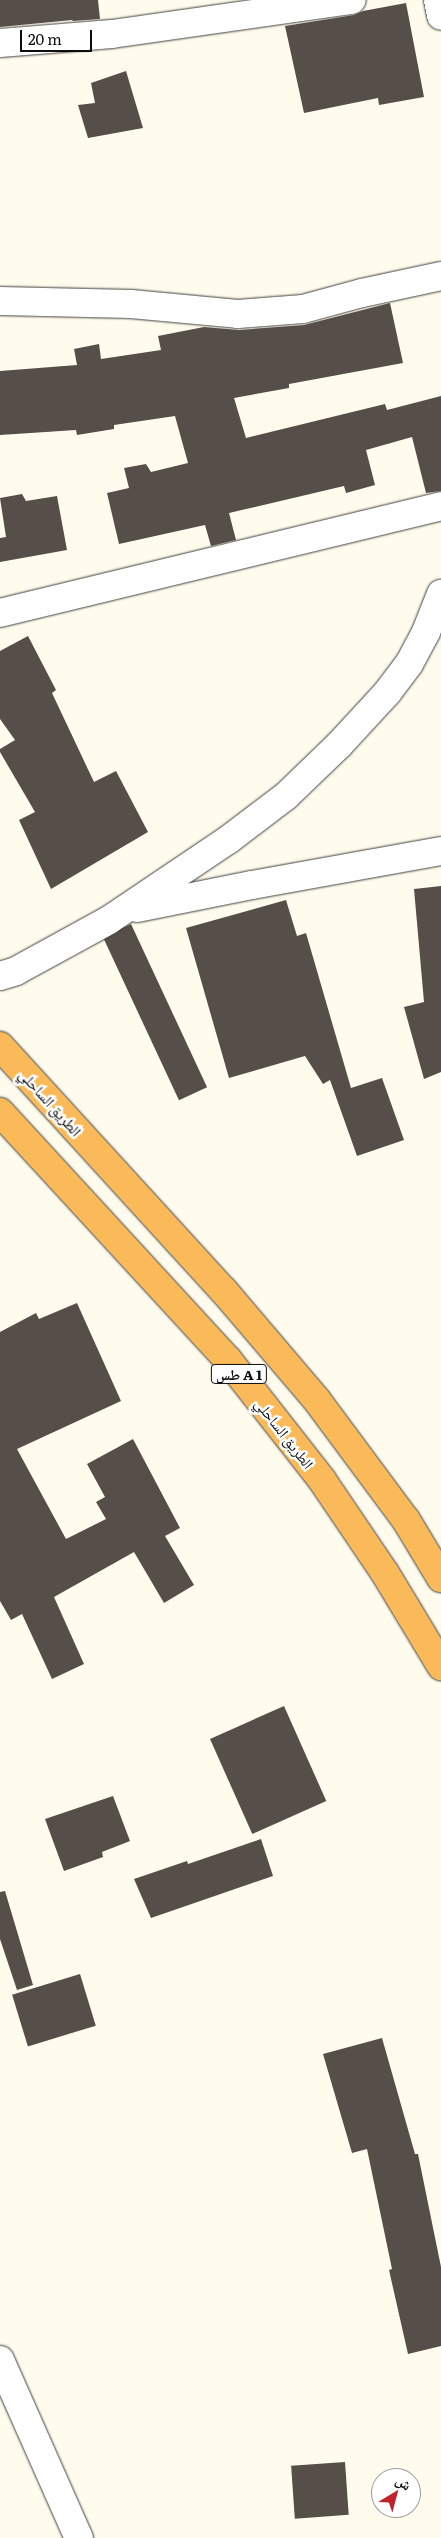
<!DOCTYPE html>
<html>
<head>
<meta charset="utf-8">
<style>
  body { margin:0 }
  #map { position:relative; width:441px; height:2538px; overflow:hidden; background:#fffced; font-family:Literata,"Noto Naskh Arabic",serif }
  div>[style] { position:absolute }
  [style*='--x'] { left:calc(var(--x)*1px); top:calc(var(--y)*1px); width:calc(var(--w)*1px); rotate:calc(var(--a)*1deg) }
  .building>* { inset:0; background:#564e49; transform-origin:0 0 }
  .roads { filter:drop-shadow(0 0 1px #404040) drop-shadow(0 0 1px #404040) }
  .minor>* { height:28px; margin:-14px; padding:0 14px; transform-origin:14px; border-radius:14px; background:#fff }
  .trunk>* { height:28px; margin:-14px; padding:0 14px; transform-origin:14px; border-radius:14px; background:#faba59 }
  span { translate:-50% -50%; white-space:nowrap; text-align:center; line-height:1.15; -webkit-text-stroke:5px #fff; paint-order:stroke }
  .shield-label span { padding:1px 4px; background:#fff; border:1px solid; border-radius:4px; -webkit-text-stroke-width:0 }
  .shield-label { font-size:14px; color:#0d0d0d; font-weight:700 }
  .street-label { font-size:15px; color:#0d0d0d }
  .north { position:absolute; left:371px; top:2468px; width:50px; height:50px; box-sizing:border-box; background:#fff; border:1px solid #9e9e9e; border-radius:50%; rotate:37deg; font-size:14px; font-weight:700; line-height:20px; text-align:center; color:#0d0d0d }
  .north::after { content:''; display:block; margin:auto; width:18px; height:22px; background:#c02229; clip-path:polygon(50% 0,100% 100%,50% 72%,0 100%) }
  .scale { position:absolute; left:20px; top:30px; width:72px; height:22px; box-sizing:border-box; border:2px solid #0d0d0d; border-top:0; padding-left:6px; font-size:15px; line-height:18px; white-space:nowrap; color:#0d0d0d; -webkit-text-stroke:4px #fff; paint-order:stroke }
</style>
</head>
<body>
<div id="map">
  <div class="building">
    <i style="clip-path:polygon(0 0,98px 0,100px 19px,73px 21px,72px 20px,0 27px)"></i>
    <i style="clip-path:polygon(406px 3px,424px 97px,379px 105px,378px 98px,304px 113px,285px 26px,354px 15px,363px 11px)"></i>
    <i style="clip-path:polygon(126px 71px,143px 128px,88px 138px,78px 105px,95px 103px,91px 83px)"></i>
    <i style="clip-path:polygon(390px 303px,403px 363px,289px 384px,289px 388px,234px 398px,246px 438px,385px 404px,387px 410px,441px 396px,441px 491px,426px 493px,412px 437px,366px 450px,375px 485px,346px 493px,344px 486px,229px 513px,236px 540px,211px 546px,205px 525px,119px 544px,107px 493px,129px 488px,124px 468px,146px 464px,151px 472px,188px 463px,175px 416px,114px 425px,114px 429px,77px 435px,76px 430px,0 435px,0 371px,77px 365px,74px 349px,99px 344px,101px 359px,161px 350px,158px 336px,204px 327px,239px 330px,304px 325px)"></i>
    <i style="clip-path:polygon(22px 494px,26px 501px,57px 496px,67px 550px,0 562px,0 538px,6px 537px,0 498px)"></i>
    <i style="clip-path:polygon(28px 636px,56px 690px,52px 693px,94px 782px,116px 771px,148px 832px,51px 889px,19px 820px,35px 812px,0 752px,0 749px,15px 740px,0 719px,0 651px)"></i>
    <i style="clip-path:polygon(441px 886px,441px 1072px,424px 1079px,404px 1007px,424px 1002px,414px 889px)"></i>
    <i style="clip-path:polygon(286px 900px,297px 936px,306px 933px,351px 1088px,382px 1078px,404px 1140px,357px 1156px,330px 1080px,323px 1084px,305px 1056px,229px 1078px,186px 928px)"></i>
    <i style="left:131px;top:924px;width:180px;height:31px;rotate:65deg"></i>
    <i style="clip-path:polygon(77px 1303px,121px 1401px,17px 1449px,66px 1539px,106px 1519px,96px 1502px,105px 1497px,87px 1464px,133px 1439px,180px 1528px,165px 1536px,194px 1585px,164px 1603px,134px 1552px,54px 1597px,84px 1664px,52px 1679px,22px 1614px,11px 1620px,0 1601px,0 1332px,36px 1313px,39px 1319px)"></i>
    <i style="left:284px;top:1706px;width:104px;height:81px;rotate:66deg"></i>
    <i style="clip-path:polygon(113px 1796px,130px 1841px,102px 1852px,103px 1857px,64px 1871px,45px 1819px)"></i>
    <i style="clip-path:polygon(261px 1839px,273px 1876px,151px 1918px,134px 1879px,187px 1861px,188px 1864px)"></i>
    <i style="clip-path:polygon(5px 1891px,33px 1985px,17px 1990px,0 1939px,0 1892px)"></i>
    <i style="left:80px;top:1974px;width:54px;height:71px;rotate:73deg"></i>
    <i style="clip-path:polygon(382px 2038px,415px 2154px,418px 2154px,441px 2267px,441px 2346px,408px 2354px,389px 2270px,392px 2269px,367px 2149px,352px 2153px,323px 2054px)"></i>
    <i style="left:345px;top:2462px;width:53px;height:54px;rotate:86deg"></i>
  </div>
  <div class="roads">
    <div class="minor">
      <i style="--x:438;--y:0;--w:16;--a:79"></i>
      <i style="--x:0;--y:43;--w:112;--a:-4.6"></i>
      <i style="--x:112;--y:34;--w:242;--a:-8.1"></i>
      <i style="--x:0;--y:301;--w:131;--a:1.3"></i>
      <i style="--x:131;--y:304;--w:107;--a:5.3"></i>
      <i style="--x:238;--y:314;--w:65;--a:-4.4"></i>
      <i style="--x:303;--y:309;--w:61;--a:-15.2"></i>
      <i style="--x:362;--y:293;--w:81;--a:-12.1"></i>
      <i style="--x:0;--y:613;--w:454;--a:-13.6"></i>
      <i style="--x:137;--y:908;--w:117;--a:-11.3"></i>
      <i style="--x:252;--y:885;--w:192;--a:-10.2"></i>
      <i style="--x:0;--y:976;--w:17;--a:-17"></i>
      <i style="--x:16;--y:971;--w:106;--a:-28.7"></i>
      <i style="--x:109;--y:920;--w:143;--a:-33.9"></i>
      <i style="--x:228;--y:840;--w:73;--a:-37.2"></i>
      <i style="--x:286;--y:796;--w:74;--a:-43.9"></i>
      <i style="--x:339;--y:745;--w:71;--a:-47.3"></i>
      <i style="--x:387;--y:693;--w:36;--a:-53"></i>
      <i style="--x:409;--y:664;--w:36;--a:-62"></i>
      <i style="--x:426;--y:632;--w:41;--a:-68.5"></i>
      <i style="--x:0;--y:2360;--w:195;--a:66.1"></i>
    </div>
    <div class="trunk">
      <i style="--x:0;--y:1046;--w:332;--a:47.6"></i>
      <i style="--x:224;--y:1291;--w:142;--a:49.6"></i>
      <i style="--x:316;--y:1399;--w:151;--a:53.4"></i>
      <i style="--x:406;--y:1520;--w:68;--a:58.9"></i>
      <i style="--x:0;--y:1112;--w:337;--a:47.4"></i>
      <i style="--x:228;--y:1360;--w:152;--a:51.9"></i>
      <i style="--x:322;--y:1480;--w:112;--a:55.9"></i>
      <i style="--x:385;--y:1573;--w:109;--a:58.9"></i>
    </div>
  </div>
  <div class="shield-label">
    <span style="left:239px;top:1374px">طس A 1</span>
  </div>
  <div class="street-label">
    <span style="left:51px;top:1102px;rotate:48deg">الطريق الساحلي</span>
    <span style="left:285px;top:1433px;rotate:52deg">الطريق الساحلي</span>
  </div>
  <div class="north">ش</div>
  <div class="scale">20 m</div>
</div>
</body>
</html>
